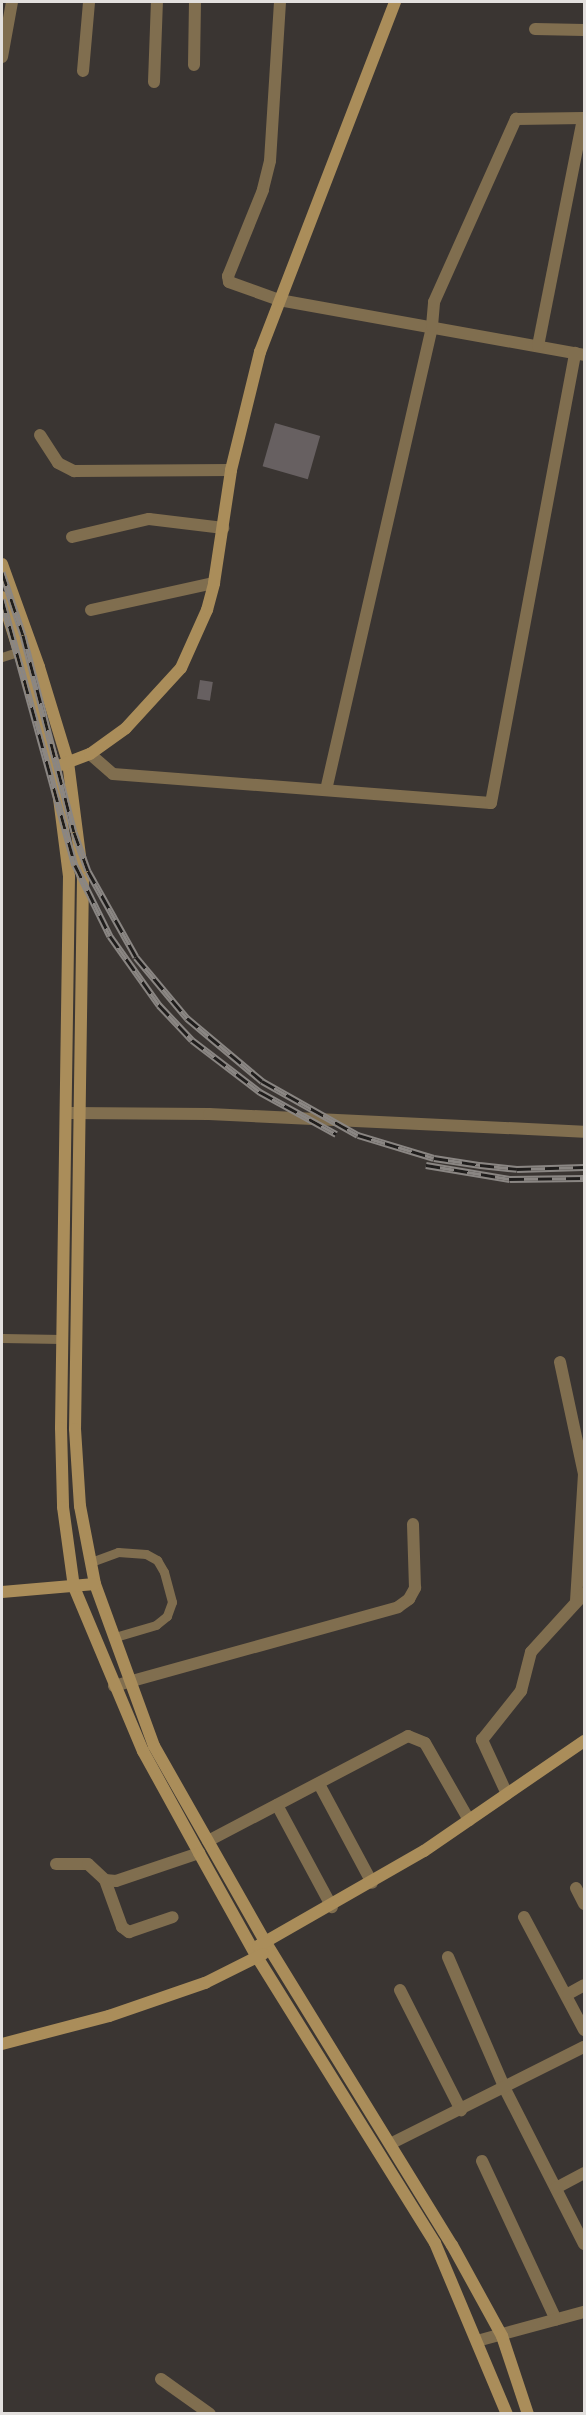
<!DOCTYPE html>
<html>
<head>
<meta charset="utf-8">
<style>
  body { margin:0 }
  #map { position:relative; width:586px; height:2415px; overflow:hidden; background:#3a3532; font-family:"Libre Baskerville",serif }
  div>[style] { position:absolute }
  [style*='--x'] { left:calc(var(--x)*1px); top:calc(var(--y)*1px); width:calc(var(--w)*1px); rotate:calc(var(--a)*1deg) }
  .building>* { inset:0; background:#676061; transform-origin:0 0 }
  .lane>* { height:9px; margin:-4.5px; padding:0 4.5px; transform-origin:4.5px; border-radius:4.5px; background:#806e4f }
  .street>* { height:12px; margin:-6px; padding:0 6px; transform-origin:6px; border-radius:6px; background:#806e4f }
  .secondary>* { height:12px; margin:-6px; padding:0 6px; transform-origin:6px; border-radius:6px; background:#aa8d5a }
  .rail>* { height:7px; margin-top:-3.5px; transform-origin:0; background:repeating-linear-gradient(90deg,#1f1d1c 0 14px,#8a8683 0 28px); box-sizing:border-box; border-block:2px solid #8a8683 }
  span { translate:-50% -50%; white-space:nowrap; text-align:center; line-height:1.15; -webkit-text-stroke:4.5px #1f1d1c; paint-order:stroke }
  .frame { position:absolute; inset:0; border:3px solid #e3e0de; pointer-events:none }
</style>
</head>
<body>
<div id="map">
  <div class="building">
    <i style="left:275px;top:423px;width:47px;height:45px;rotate:16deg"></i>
    <i style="left:200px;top:680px;width:13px;height:19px;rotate:9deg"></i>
  </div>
  <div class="lane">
    <i style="--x:2;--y:657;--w:19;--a:-18"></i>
    <i style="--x:2;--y:1338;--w:60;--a:1"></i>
    <i style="--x:91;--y:1562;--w:29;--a:-20"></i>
    <i style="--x:118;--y:1552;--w:28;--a:4"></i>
    <i style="--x:146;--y:1554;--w:13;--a:29"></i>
    <i style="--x:157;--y:1560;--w:14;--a:60"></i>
    <i style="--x:164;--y:1572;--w:31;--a:75"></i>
    <i style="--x:172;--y:1602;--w:15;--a:110"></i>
    <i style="--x:167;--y:1616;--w:14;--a:141"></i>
    <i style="--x:156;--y:1625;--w:43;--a:163.7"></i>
  </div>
  <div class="street">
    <i style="--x:280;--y:2;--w:159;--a:93.6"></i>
    <i style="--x:270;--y:161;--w:30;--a:104"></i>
    <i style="--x:263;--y:190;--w:93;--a:112.1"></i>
    <i style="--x:228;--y:276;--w:6;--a:81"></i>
    <i style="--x:229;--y:282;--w:53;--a:19.8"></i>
    <i style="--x:279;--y:300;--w:310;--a:10.2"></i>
    <i style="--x:535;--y:29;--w:49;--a:1.2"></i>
    <i style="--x:2;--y:57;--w:56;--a:-79.7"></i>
    <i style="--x:194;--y:65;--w:63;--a:-89.1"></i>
    <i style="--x:83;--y:71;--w:69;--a:-85"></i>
    <i style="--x:154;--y:82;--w:80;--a:-87.9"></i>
    <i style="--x:538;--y:346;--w:232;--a:-78.8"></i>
    <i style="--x:40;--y:435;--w:33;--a:57"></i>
    <i style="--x:58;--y:463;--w:18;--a:27"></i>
    <i style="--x:74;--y:471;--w:157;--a:-0.4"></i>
    <i style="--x:72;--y:537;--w:79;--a:-13.2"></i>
    <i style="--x:149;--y:519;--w:75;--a:6.9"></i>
    <i style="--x:91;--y:610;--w:126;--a:-12.4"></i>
    <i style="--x:90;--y:754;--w:30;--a:41"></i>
    <i style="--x:113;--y:774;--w:379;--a:4.4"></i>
    <i style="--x:491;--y:803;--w:458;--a:-79.4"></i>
    <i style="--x:326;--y:790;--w:476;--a:-77.1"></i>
    <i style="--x:432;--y:326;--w:24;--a:-85"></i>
    <i style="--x:434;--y:302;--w:201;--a:-65.9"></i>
    <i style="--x:516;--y:119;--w:68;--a:-0.8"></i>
    <i style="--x:69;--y:1113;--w:140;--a:0.4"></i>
    <i style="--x:209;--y:1114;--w:375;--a:2.7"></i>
    <i style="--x:560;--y:1362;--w:115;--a:77.9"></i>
    <i style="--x:584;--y:1474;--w:128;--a:93.6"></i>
    <i style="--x:114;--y:1686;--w:295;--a:-15.5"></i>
    <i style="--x:398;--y:1607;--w:14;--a:-36"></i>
    <i style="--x:409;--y:1599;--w:13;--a:-61"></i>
    <i style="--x:415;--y:1588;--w:64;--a:-91.8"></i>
    <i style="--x:319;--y:1784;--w:112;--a:61.8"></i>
    <i style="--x:507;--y:1794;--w:60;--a:-114.8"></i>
    <i style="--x:482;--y:1740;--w:63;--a:-51.5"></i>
    <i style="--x:521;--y:1691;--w:40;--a:-75.6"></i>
    <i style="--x:531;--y:1652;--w:79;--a:-47.6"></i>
    <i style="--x:277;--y:1805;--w:116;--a:61.7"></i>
    <i style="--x:208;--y:1841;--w:226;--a:-27.7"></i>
    <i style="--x:408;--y:1736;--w:18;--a:22"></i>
    <i style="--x:425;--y:1743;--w:89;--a:60.3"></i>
    <i style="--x:56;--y:1864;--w:32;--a:0"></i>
    <i style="--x:88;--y:1864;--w:23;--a:43"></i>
    <i style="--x:105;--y:1880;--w:11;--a:5"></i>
    <i style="--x:116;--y:1881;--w:88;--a:-18.6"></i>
    <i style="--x:105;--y:1880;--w:50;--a:70.1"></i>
    <i style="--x:122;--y:1927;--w:9;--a:36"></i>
    <i style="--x:129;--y:1932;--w:46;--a:-18.8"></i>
    <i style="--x:576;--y:1888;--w:18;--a:63"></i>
    <i style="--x:524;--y:1917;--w:128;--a:62"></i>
    <i style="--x:448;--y:1957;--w:144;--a:66.6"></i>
    <i style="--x:505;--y:2089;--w:174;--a:63"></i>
    <i style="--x:400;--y:1990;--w:135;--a:63.1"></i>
    <i style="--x:568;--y:1994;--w:18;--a:-29"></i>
    <i style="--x:392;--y:2143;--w:215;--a:-26.6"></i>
    <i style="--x:482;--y:2161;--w:175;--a:65"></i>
    <i style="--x:556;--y:2188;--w:32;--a:-28"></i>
    <i style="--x:477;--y:2341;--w:111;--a:-15.2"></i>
    <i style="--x:161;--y:2379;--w:60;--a:35.5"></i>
  </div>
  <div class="secondary">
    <i style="--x:2;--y:564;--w:109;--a:70.2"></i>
    <i style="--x:39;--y:667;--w:99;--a:73"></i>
    <i style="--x:68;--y:762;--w:118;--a:82.7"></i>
    <i style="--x:83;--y:879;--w:550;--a:90.83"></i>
    <i style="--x:75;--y:1429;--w:77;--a:86.3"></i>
    <i style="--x:80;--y:1506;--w:79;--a:79.1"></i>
    <i style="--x:95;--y:1584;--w:172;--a:70"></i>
    <i style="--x:154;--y:1746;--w:227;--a:60.4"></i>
    <i style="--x:266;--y:1943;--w:355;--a:58.4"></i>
    <i style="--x:452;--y:2245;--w:104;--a:61.2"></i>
    <i style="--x:502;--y:2336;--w:82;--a:71.6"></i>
    <i style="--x:2;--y:597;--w:178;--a:72.7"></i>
    <i style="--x:55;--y:767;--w:110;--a:82.7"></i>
    <i style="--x:69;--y:876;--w:552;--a:90.83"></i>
    <i style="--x:61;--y:1428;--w:79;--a:88.5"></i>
    <i style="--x:63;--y:1507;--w:81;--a:82.2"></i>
    <i style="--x:74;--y:1587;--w:178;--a:67.2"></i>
    <i style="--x:143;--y:1751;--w:116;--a:61.2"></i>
    <i style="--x:199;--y:1853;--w:119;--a:60.9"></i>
    <i style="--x:257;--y:1957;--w:337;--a:58.1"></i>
    <i style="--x:435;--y:2243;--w:186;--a:67.2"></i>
    <i style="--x:61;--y:765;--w:31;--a:-21"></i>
    <i style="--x:90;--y:754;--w:44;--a:-35.8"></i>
    <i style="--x:126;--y:728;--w:81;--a:-47.5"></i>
    <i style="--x:181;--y:668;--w:64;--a:-65.9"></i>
    <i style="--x:207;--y:610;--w:28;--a:-75"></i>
    <i style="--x:214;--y:583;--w:114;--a:-81.4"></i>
    <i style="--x:231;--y:470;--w:122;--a:-76.2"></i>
    <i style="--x:260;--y:352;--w:375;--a:-68.9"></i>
    <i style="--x:2;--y:1592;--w:93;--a:-4.9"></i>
    <i style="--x:258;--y:1946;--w:191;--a:-29.8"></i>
    <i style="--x:424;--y:1851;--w:194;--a:-34.5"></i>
    <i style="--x:2;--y:2044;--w:111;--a:-14.7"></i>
    <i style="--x:109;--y:2016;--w:102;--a:-19"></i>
    <i style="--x:205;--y:1983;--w:65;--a:-26.6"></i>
  </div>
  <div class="rail">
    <i style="--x:2;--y:572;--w:66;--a:71.6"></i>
    <i style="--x:23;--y:635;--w:203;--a:75.5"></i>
    <i style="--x:74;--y:832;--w:41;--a:70.3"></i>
    <i style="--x:88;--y:871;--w:98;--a:60.8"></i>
    <i style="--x:136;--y:957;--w:80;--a:50.1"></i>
    <i style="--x:187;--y:1018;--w:98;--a:40"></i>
    <i style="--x:262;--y:1081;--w:110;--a:29.4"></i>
    <i style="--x:358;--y:1135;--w:79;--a:16.8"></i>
    <i style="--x:434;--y:1158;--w:47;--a:8.7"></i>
    <i style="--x:480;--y:1165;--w:37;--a:6"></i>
    <i style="--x:517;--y:1169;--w:67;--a:-1.7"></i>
    <i style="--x:2;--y:599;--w:276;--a:74.7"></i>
    <i style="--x:75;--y:865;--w:79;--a:63.8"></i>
    <i style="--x:110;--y:936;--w:85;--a:54.6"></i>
    <i style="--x:159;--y:1005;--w:48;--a:46.7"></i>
    <i style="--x:192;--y:1040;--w:86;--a:37.4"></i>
    <i style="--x:260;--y:1092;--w:87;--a:28.9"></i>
    <i style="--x:426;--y:1165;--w:85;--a:9.5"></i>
    <i style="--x:510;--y:1179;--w:74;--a:-0.8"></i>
  </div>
  <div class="frame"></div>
</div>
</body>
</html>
